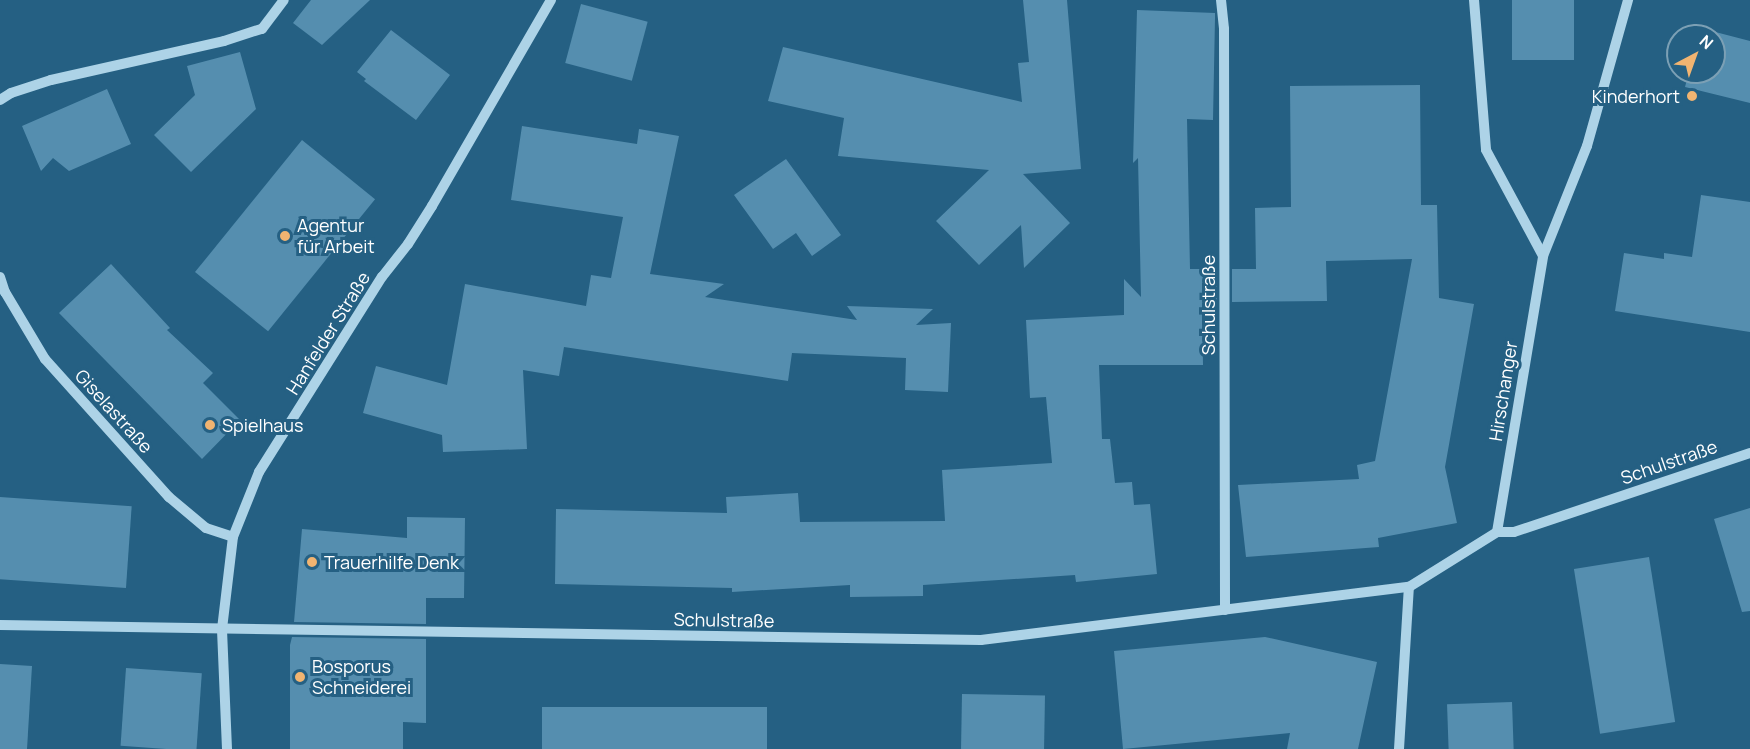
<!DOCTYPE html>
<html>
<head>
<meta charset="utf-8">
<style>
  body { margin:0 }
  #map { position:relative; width:1750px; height:749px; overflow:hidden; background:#256083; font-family:Manrope,sans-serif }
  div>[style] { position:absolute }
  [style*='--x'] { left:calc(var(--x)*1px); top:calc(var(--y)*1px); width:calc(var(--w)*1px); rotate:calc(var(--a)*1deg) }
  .building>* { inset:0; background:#558eaf; transform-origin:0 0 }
  .minor>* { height:10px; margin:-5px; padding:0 5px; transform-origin:5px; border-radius:5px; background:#add3e7 }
  .dots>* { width:16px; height:16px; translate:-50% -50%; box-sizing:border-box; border:3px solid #256083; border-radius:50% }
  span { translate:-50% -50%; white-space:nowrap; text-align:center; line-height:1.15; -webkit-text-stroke:6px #256083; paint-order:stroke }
  .poi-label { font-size:18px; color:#fff }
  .right { translate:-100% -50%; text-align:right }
  .left { translate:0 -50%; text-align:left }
  .street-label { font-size:18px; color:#fff }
  .north { position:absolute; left:1666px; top:24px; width:60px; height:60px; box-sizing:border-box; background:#256083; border:2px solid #7ca0b5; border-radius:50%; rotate:41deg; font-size:16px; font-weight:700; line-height:24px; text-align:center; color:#fff }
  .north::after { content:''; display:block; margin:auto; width:21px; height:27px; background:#f1b471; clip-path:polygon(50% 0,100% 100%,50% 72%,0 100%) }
</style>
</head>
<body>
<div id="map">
  <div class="building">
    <i style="clip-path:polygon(311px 0,370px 0,322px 45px,293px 23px)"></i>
    <i style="clip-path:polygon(1023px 0,1067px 0,1081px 169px,1023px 174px,1070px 223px,1024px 268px,1021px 225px,979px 265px,936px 221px,989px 170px,838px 156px,844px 118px,768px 101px,783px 47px,1022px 102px,1018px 63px,1029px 62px)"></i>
    <i style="left:1512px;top:0;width:62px;height:60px"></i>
    <i style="left:581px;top:4px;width:69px;height:61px;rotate:15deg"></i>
    <i style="clip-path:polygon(1137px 10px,1215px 13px,1215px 18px,1213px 120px,1187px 119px,1190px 269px,1217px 269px,1217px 303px,1202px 303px,1203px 365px,1099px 365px,1102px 439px,1110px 439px,1115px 483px,1132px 482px,1134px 505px,1150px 504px,1157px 574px,1076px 582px,1075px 575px,923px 585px,923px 596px,850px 597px,850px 585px,732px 592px,732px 588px,555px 584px,556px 509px,727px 513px,726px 497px,798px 493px,800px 522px,945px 521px,942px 470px,1052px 463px,1046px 397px,1030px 398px,1026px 320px,1124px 315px,1124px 279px,1141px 297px,1138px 158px,1133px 163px)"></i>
    <i style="clip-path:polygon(1700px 28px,1750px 41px,1750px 103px,1685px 87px,1689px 72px,1714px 72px,1714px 36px,1698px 36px)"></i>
    <i style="clip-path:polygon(391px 30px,450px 75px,416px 120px,364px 81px,366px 79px,357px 72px)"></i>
    <i style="clip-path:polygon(240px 52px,256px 109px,191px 172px,154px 135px,195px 95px,187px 66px)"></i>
    <i style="clip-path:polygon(1420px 85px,1421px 205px,1437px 205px,1439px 298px,1474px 304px,1445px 467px,1457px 523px,1378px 538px,1379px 547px,1246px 557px,1238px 485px,1359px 479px,1357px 465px,1375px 461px,1412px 259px,1326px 261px,1327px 301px,1232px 302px,1232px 269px,1256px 269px,1255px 208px,1291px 207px,1290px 86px)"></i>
    <i style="clip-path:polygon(107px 89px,131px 144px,69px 171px,53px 158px,41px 171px,22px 126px)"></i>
    <i style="clip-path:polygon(522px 126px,637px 144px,639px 129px,679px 136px,650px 274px,724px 284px,705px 297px,857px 320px,847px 306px,933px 309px,916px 325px,951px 323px,948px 392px,905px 390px,906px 358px,792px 353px,788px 381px,564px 347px,559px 376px,523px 370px,527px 449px,443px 452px,442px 435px,363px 413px,376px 366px,447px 385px,465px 284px,586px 306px,591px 275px,611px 278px,623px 217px,511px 200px)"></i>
    <i style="left:302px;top:140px;width:94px;height:170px;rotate:39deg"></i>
    <i style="clip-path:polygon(786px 159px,841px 235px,812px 256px,796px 233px,773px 249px,734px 195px)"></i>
    <i style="clip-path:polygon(1701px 195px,1750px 202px,1750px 332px,1615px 311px,1624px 253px,1664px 259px,1664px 253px,1692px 257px)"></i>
    <i style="clip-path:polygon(111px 264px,170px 328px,167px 330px,213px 373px,203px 383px,240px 420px,202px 459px,59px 313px)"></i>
    <i style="left:0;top:497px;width:132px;height:82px;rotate:4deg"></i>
    <i style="clip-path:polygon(1750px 508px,1750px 611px,1742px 612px,1714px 519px)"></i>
    <i style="clip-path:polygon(407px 517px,465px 518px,464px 598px,426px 598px,426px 624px,294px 622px,302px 529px,407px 538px)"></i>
    <i style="left:1649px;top:557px;width:167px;height:76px;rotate:81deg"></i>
    <i style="clip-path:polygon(292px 637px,426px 639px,426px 723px,403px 722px,403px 749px,290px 749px,290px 645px)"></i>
    <i style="clip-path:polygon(1265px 637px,1377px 662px,1358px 749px,1287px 749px,1290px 733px,1123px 749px,1114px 651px)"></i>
    <i style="clip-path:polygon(0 664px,32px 666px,27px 749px,0 749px)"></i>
    <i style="left:126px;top:668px;width:76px;height:78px;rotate:4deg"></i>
    <i style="left:962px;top:694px;width:83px;height:55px;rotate:1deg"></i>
    <i style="left:1512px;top:702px;width:47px;height:65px;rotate:88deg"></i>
    <i style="left:542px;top:707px;width:225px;height:42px"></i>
  </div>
  <div class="minor">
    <i style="--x:1221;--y:0;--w:29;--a:84"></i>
    <i style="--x:1224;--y:29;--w:581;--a:89.9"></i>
    <i style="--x:1474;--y:0;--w:150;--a:85.4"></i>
    <i style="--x:1486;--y:150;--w:120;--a:61.7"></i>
    <i style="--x:0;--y:100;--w:13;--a:-32"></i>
    <i style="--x:11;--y:93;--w:42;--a:-18"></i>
    <i style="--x:51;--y:80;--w:177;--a:-12.7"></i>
    <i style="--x:224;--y:41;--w:40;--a:-18"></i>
    <i style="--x:262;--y:29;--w:36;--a:-53"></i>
    <i style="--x:0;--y:277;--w:16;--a:72"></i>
    <i style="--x:5;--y:292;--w:78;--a:59.2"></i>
    <i style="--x:45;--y:359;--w:186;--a:48.1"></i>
    <i style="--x:169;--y:497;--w:48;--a:40"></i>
    <i style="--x:206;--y:528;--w:28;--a:18"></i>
    <i style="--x:1497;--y:532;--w:280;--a:-80.5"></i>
    <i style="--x:1543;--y:256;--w:118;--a:-68.2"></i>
    <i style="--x:1587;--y:146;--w:152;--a:-74.3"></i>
    <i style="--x:0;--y:625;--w:981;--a:0.88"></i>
    <i style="--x:981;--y:640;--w:431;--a:-7.1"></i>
    <i style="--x:1409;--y:587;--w:104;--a:-32"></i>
    <i style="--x:1497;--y:532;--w:17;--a:0"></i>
    <i style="--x:1514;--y:532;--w:249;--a:-18.5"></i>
    <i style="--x:227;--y:749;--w:120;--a:-92.4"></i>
    <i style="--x:222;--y:629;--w:93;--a:-83.2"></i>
    <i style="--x:233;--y:537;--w:70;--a:-68.2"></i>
    <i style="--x:259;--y:472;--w:231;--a:-57.8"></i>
    <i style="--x:382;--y:277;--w:42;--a:-51.8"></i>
    <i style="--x:408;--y:244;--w:45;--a:-57.7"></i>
    <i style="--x:432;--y:206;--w:238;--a:-60"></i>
    <i style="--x:1399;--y:749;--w:162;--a:-86.5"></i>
  </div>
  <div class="dots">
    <i style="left:1692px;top:96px;background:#f1b471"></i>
    <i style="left:285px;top:236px;background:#f1b471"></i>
    <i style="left:210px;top:425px;background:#f1b471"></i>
    <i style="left:312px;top:562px;background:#f1b471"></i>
    <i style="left:300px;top:677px;background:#f1b471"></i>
  </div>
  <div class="poi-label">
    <span class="right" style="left:1680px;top:96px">Kinderhort</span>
    <span class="left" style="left:297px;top:236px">Agentur<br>für Arbeit</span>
    <span class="left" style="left:222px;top:425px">Spielhaus</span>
    <span class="left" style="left:324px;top:562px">Trauerhilfe Denk</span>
    <span class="left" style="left:312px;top:677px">Bosporus<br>Schneiderei</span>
  </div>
  <div class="street-label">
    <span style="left:1208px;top:305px;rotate:-90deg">Schulstraße</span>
    <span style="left:328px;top:333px;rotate:-58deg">Hanfelder Straße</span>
    <span style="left:1503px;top:391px;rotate:-81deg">Hirschanger</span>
    <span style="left:114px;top:411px;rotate:48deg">Giselastraße</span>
    <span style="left:1669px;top:462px;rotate:-19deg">Schulstraße</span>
    <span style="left:724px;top:620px;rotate:1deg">Schulstraße</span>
  </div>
  <div class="north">N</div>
</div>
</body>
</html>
